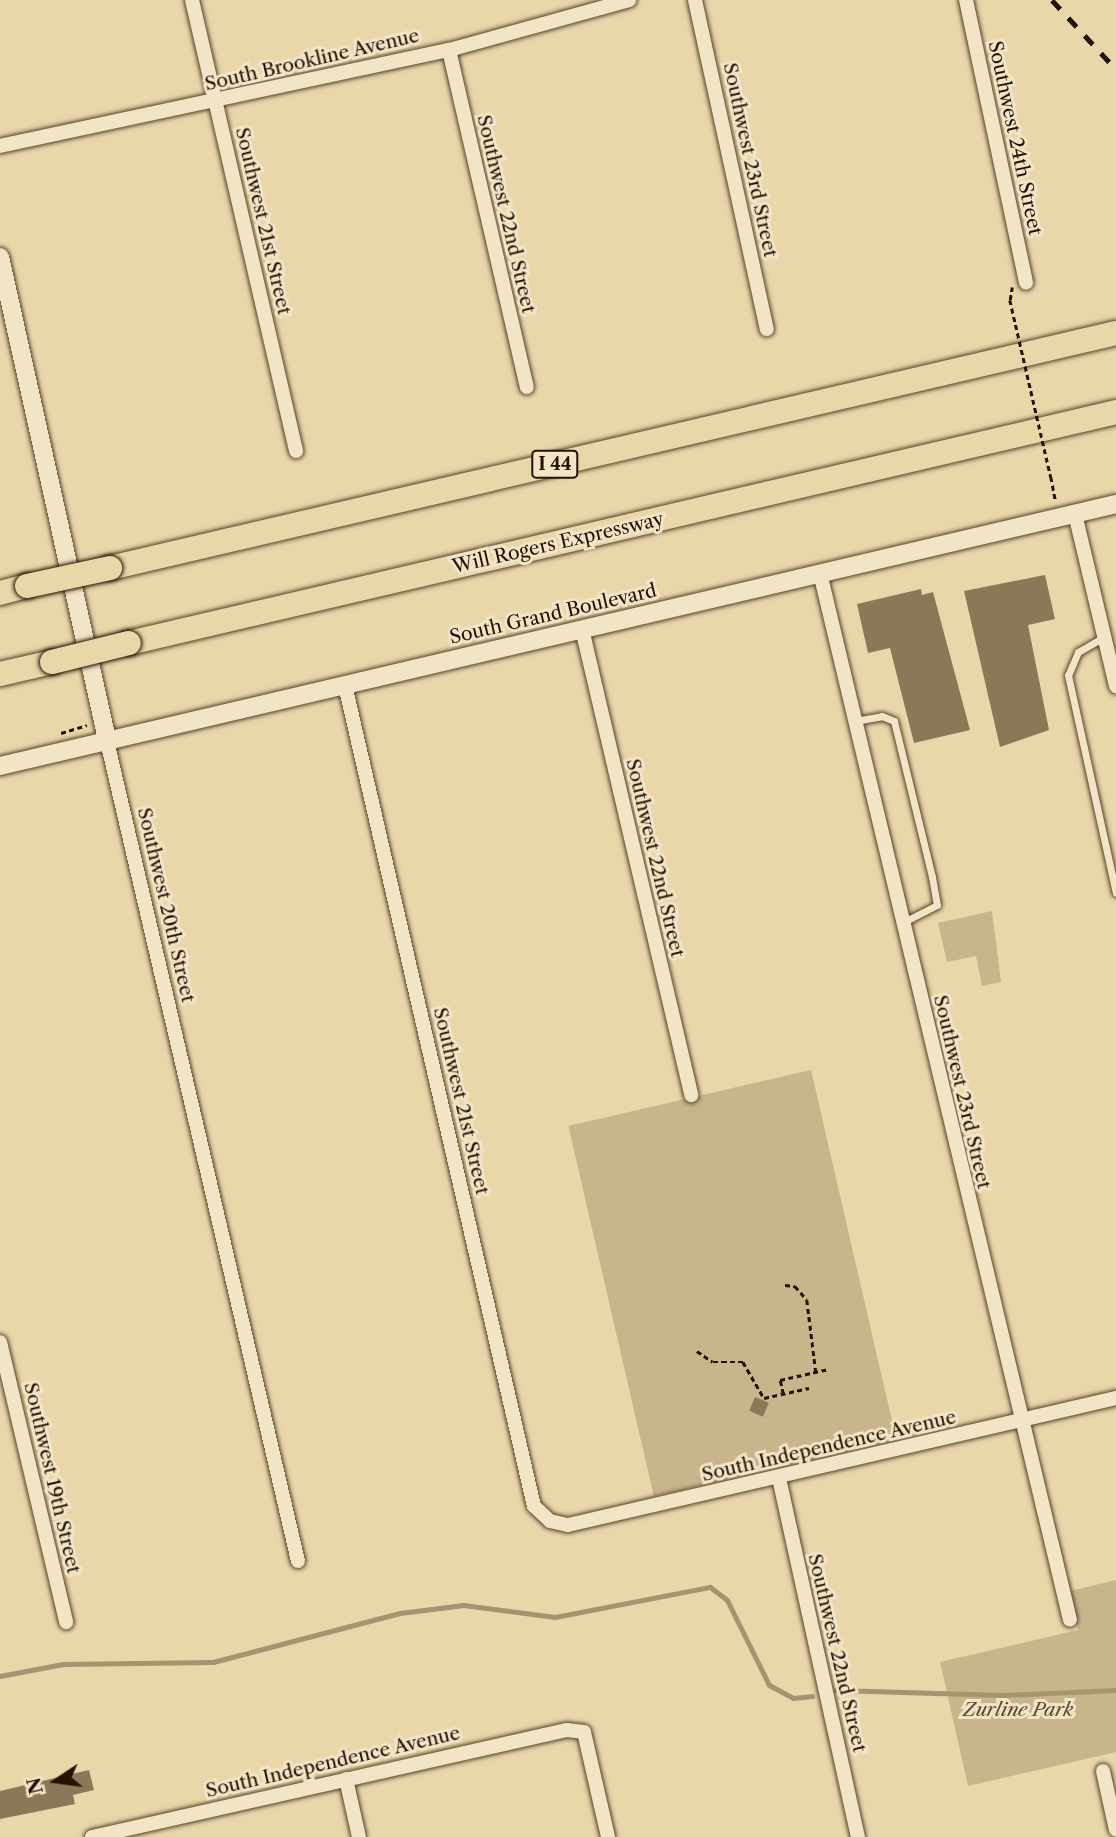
<!DOCTYPE html>
<html>
<head>
<meta charset="utf-8">
<style>
  body { margin:0 }
  #map { position:relative; width:1116px; height:1837px; overflow:hidden; background:#e9d6a9; font-family:"Libre Caslon Text",serif }
  div>[style] { position:absolute }
  [style*='--x'] { left:calc(var(--x)*1px); top:calc(var(--y)*1px); width:calc(var(--w)*1px); rotate:calc(var(--a)*1deg) }
  .green>* { inset:0; background:#c8b58c; transform-origin:0 0 }
  .stream>* { height:5px; margin:-2.5px; padding:0 2.5px; transform-origin:2.5px; border-radius:2.5px; background:#a69370 }
  .building>* { inset:0; background:#8a7858; transform-origin:0 0 }
  .path>* { height:2.5px; margin-top:-1.25px; transform-origin:0; background:repeating-linear-gradient(90deg,#241200 0 5px,transparent 0 8.5px) }
  .roads { filter:drop-shadow(0 0 2px #55432a) drop-shadow(0 0 2px #55432a) }
  .service>* { height:7px; margin:-3.5px; padding:0 3.5px; transform-origin:3.5px; border-radius:3.5px; background:#f1e4c7 }
  .minor>* { height:14px; margin:-7px; padding:0 7px; transform-origin:7px; border-radius:7px; background:#f1e4c7 }
  .tertiary>* { height:18px; margin:-9px; padding:0 9px; transform-origin:9px; border-radius:9px; background:#f1e4c7 }
  .motorway>* { height:24px; margin:-12px; padding:0 12px; transform-origin:12px; border-radius:12px; background:#e9d6a9 }
  .rail>* { height:5px; margin-top:-2.5px; transform-origin:0; background:repeating-linear-gradient(90deg,#241200 0 12px,transparent 0 24px) }
  .path-bridge>* { height:2.5px; margin-top:-1.25px; transform-origin:0; background:repeating-linear-gradient(90deg,#241200 0 5px,transparent 0 8.5px) }
  .bridges { filter:drop-shadow(0 0 2px #241200) drop-shadow(0 0 2px #241200) }
  .motorway-bridge>* { height:24px; margin:-12px; padding:0 12px; transform-origin:12px; border-radius:12px; background:#e9d6a9 }
  span { translate:-50% -50%; white-space:nowrap; text-align:center; line-height:1.15; -webkit-text-stroke:6px #f1e4c7; paint-order:stroke }
  .shield-label span { padding:2px 5px; background:#f1e4c7; border:2px solid; border-radius:5px; -webkit-text-stroke-width:0 }
  .shield-label { font-size:18px; color:#241200; font-weight:700 }
  .street-label { font-size:19px; color:#241200 }
  .park-label { font-size:19px; color:#5d4b31; font-style:italic }
  .north { position:absolute; left:21px; top:1746px; width:70px; height:70px; -webkit-text-stroke:5px #f1e4c7; paint-order:stroke; rotate:257deg; font-size:19px; font-weight:700; line-height:28px; text-align:center; color:#241200 }
  .north::after { content:''; display:block; margin:auto; width:24px; height:32px; background:#241200; clip-path:polygon(50% 0,100% 100%,50% 72%,0 100%) }
</style>
</head>
<body>
<div id="map">
  <div class="green">
    <i style="clip-path:polygon(992px 911px,1001px 982px,982px 986px,976px 956px,947px 962px,938px 923px)"></i>
    <i style="left:811px;top:1070px;width:380px;height:249px;rotate:77deg"></i>
    <i style="clip-path:polygon(1116px 1580px,1116px 1752px,968px 1786px,940px 1662px,1078px 1630px,1070px 1591px)"></i>
  </div>
  <div class="stream">
    <i style="--x:0;--y:1676;--w:64;--a:-10.8"></i>
    <i style="--x:63;--y:1664;--w:150;--a:-0.8"></i>
    <i style="--x:213;--y:1662;--w:193;--a:-14.7"></i>
    <i style="--x:400;--y:1613;--w:64;--a:-7.2"></i>
    <i style="--x:463;--y:1605;--w:93;--a:7.4"></i>
    <i style="--x:555;--y:1617;--w:158;--a:-11"></i>
    <i style="--x:710;--y:1587;--w:21;--a:37"></i>
    <i style="--x:727;--y:1600;--w:95;--a:63.7"></i>
    <i style="--x:769;--y:1685;--w:27;--a:28"></i>
    <i style="--x:793;--y:1698;--w:19;--a:-6"></i>
    <i style="--x:836;--y:1690;--w:167;--a:1.7"></i>
    <i style="--x:1003;--y:1695;--w:113;--a:-2.5"></i>
  </div>
  <div class="building">
    <i style="clip-path:polygon(1045px 575px,1055px 619px,1028px 625px,1049px 730px,1000px 747px,964px 591px)"></i>
    <i style="clip-path:polygon(921px 589px,922px 595px,933px 592px,970px 730px,914px 743px,890px 648px,868px 653px,857px 604px)"></i>
    <i style="left:755px;top:1397px;width:15px;height:15px;rotate:23deg"></i>
    <i style="clip-path:polygon(89px 1770px,94px 1790px,73px 1795px,75px 1804px,0 1819px,0 1791px)"></i>
  </div>
  <div class="path">
    <i style="--x:1010;--y:300;--w:13;--a:-81"></i>
    <i style="--x:1051;--y:477;--w:25;--a:79"></i>
    <i style="--x:61;--y:733;--w:27;--a:-17"></i>
    <i style="--x:785;--y:1285;--w:10;--a:6"></i>
    <i style="--x:795;--y:1286;--w:18;--a:49"></i>
    <i style="--x:807;--y:1300;--w:73;--a:82.9"></i>
    <i style="--x:697;--y:1351;--w:19;--a:35"></i>
    <i style="--x:713;--y:1362;--w:30;--a:0"></i>
    <i style="--x:743;--y:1362;--w:42;--a:59.7"></i>
    <i style="--x:764;--y:1398;--w:46;--a:-12.5"></i>
    <i style="--x:783;--y:1394;--w:14;--a:-102"></i>
    <i style="--x:780;--y:1380;--w:50;--a:-12.7"></i>
  </div>
  <div class="roads">
    <div class="service">
      <i style="--x:1104;--y:637;--w:30;--a:150"></i>
      <i style="--x:1078;--y:652;--w:25;--a:113"></i>
      <i style="--x:1068;--y:675;--w:223;--a:77.6"></i>
      <i style="--x:855;--y:721;--w:27;--a:-10"></i>
      <i style="--x:882;--y:716;--w:13;--a:23"></i>
      <i style="--x:894;--y:721;--w:161;--a:76.3"></i>
      <i style="--x:932;--y:877;--w:28;--a:80"></i>
      <i style="--x:937;--y:905;--w:38;--a:153"></i>
    </div>
    <div class="minor">
      <i style="--x:192;--y:0;--w:463;--a:77"></i>
      <i style="--x:695;--y:0;--w:337;--a:77.7"></i>
      <i style="--x:966;--y:0;--w:289;--a:78"></i>
      <i style="--x:449;--y:50;--w:346;--a:77"></i>
      <i style="--x:0;--y:146;--w:459;--a:-12.1"></i>
      <i style="--x:449;--y:50;--w:187;--a:-15.5"></i>
      <i style="--x:1075;--y:514;--w:177;--a:76.6"></i>
      <i style="--x:820;--y:573;--w:1076;--a:76.57"></i>
      <i style="--x:582;--y:629;--w:479;--a:76.8"></i>
      <i style="--x:345;--y:685;--w:842;--a:77.04"></i>
      <i style="--x:534;--y:1506;--w:22;--a:43"></i>
      <i style="--x:550;--y:1521;--w:18;--a:13"></i>
      <i style="--x:568;--y:1525;--w:563;--a:-13.05"></i>
      <i style="--x:107;--y:741;--w:842;--a:76.89"></i>
      <i style="--x:0;--y:1342;--w:288;--a:76.7"></i>
      <i style="--x:779;--y:1478;--w:368;--a:77.6"></i>
      <i style="--x:1103;--y:1771;--w:60;--a:77.6"></i>
      <i style="--x:346;--y:1779;--w:59;--a:77.4"></i>
      <i style="--x:92;--y:1837;--w:487;--a:-12.7"></i>
      <i style="--x:567;--y:1730;--w:17;--a:7"></i>
      <i style="--x:584;--y:1732;--w:108;--a:77.1"></i>
    </div>
    <div class="tertiary">
      <i style="--x:0;--y:257;--w:496;--a:77.5"></i>
      <i style="--x:0;--y:766;--w:1146;--a:-13.21"></i>
    </div>
    <div class="motorway">
      <i style="--x:110;--y:568;--w:1033;--a:-13.15"></i>
      <i style="--x:0;--y:593;--w:28;--a:-15"></i>
      <i style="--x:129;--y:643;--w:1014;--a:-13.17"></i>
      <i style="--x:0;--y:674;--w:53;--a:-13"></i>
    </div>
  </div>
  <div class="rail">
    <i style="--x:1052;--y:0;--w:94;--a:47.2"></i>
  </div>
  <div class="path-bridge">
    <i style="--x:1010;--y:300;--w:182;--a:77"></i>
  </div>
  <div class="bridges">
    <div class="motorway-bridge">
      <i style="--x:27;--y:586;--w:85;--a:-12.2"></i>
      <i style="--x:52;--y:662;--w:79;--a:-13.9"></i>
    </div>
  </div>
  <div class="shield-label">
    <span style="left:555px;top:464px">I 44</span>
  </div>
  <div class="street-label">
    <span style="left:312px;top:60px;rotate:-13deg">South Brookline Avenue</span>
    <span style="left:1015px;top:138px;rotate:78deg">Southwest 24th Street</span>
    <span style="left:750px;top:160px;rotate:78deg">Southwest 23rd Street</span>
    <span style="left:506px;top:214px;rotate:77deg">Southwest 22nd Street</span>
    <span style="left:263px;top:221px;rotate:77deg">Southwest 21st Street</span>
    <span style="left:558px;top:543px;rotate:-13deg">Will Rogers Expressway</span>
    <span style="left:553px;top:614px;rotate:-13deg">South Grand Boulevard</span>
    <span style="left:655px;top:858px;rotate:77deg">Southwest 22nd Street</span>
    <span style="left:166px;top:905px;rotate:77deg">Southwest 20th Street</span>
    <span style="left:962px;top:1092px;rotate:77deg">Southwest 23rd Street</span>
    <span style="left:461px;top:1101px;rotate:77deg">Southwest 21st Street</span>
    <span style="left:829px;top:1446px;rotate:-13deg">South Independence Avenue</span>
    <span style="left:52px;top:1478px;rotate:77deg">Southwest 19th Street</span>
    <span style="left:837px;top:1653px;rotate:77deg">Southwest 22nd Street</span>
    <span style="left:333px;top:1762px;rotate:-13deg">South Independence Avenue</span>
  </div>
  <div class="park-label">
    <span style="left:1018px;top:1710px">Zurline Park</span>
  </div>
  <div class="north">N</div>
</div>
</body>
</html>
